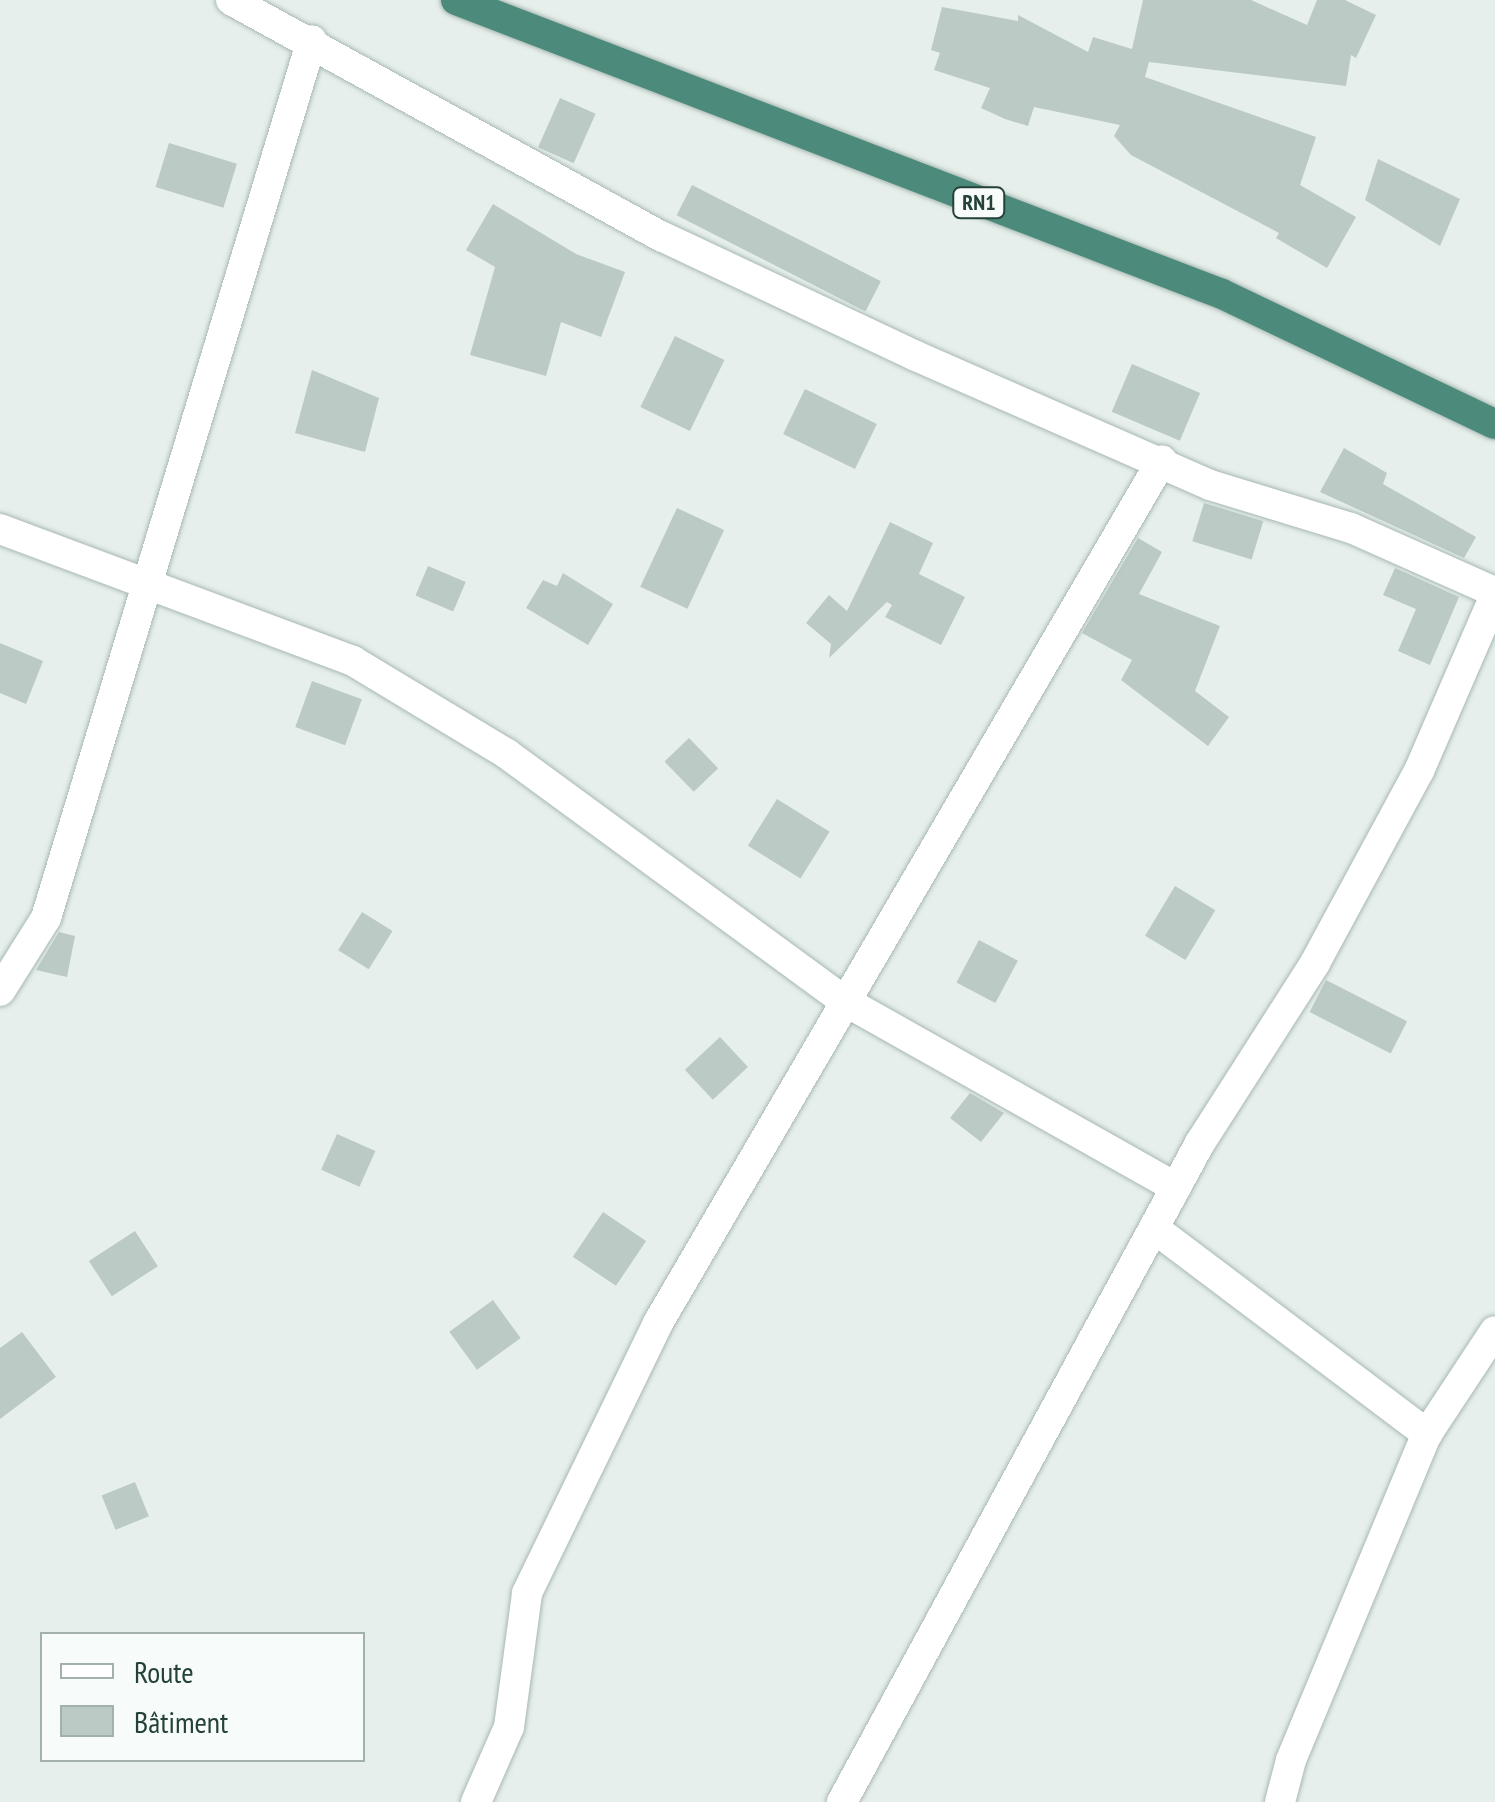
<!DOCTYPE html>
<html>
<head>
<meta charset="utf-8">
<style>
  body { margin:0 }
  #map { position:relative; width:1495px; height:1802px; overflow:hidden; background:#e6efeb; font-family:"PT Sans Narrow",sans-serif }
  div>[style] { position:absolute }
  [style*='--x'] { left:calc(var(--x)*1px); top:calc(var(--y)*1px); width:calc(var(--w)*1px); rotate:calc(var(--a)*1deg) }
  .building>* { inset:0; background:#bbcac4; transform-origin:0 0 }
  .roads { filter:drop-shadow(0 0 2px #a8b8b2) drop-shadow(0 0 2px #a8b8b2) }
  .minor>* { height:30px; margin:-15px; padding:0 15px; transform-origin:15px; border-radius:15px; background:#fff }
  .trunk>* { height:30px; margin:-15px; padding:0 15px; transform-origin:15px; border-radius:15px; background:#4c8a7c }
  span { translate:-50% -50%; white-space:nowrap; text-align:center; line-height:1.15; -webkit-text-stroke:8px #f7fbf9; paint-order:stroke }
  .shield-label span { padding:2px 8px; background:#f7fbf9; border:2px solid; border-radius:8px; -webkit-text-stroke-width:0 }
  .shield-label { font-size:22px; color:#24423a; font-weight:700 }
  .legend { position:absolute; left:40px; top:1632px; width:325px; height:130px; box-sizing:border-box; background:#f7fbf9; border:2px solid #a3b1ad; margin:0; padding:12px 18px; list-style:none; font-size:30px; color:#24423a }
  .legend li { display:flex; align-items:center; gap:20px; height:50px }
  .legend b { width:50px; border:2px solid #a3b1ad }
</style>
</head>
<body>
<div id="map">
  <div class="building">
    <i style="clip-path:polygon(1143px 0,1251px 0,1307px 25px,1317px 0,1345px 0,1376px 15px,1356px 58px,1351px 55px,1346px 86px,1149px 62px,1145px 77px,1316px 137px,1300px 185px,1356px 217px,1327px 268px,1276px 238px,1279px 233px,1131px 155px,1114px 136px,1120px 125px,1034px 107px,1028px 126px,1005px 119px,981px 108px,990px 88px,934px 70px,940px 53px,931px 50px,942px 7px,1018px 21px,1018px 15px,1088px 52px,1093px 37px,1132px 49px)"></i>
    <i style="left:560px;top:98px;width:39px;height:54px;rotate:24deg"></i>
    <i style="left:169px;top:143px;width:71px;height:46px;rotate:17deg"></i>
    <i style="clip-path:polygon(1378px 159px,1460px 199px,1440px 246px,1365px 200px)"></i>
    <i style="left:692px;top:185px;width:212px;height:34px;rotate:27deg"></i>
    <i style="clip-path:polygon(493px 204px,576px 254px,625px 272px,601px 337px,561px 322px,546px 376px,470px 355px,495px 267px,466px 250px)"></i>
    <i style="left:675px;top:336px;width:55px;height:79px;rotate:26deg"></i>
    <i style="left:1132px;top:364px;width:74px;height:52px;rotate:23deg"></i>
    <i style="clip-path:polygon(312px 370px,379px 398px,365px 452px,295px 433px)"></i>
    <i style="left:805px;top:389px;width:80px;height:50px;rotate:26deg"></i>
    <i style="clip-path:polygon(1344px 448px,1387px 473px,1383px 484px,1476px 537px,1464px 558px,1320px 492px)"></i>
    <i style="left:1204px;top:503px;width:62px;height:40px;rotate:17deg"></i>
    <i style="left:677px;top:508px;width:52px;height:87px;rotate:25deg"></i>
    <i style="clip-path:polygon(890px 522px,933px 543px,919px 574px,965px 597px,941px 645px,885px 617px,892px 605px,887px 602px,829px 658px,831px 644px,806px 623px,829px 595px,847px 611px)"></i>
    <i style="clip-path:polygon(1138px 538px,1162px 552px,1139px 594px,1220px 626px,1195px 691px,1229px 717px,1208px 746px,1121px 680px,1132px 660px,1082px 633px)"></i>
    <i style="left:428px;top:566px;width:41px;height:32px;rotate:23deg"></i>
    <i style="clip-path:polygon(1395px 568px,1459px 597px,1430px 665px,1398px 651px,1416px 609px,1383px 595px)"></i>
    <i style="clip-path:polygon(563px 573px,613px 604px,588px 645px,526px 608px,543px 580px,557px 586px)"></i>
    <i style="clip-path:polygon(0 643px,43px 661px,26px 704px,0 693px)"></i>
    <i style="left:312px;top:681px;width:53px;height:49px;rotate:20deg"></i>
    <i style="left:689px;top:738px;width:42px;height:34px;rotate:46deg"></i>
    <i style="left:777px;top:799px;width:62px;height:55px;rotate:32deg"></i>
    <i style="left:1175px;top:886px;width:47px;height:58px;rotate:31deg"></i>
    <i style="left:362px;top:912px;width:36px;height:45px;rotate:32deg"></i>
    <i style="clip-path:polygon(59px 932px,75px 936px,67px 977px,36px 970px)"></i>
    <i style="left:979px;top:940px;width:44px;height:48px;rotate:28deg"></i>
    <i style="left:1326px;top:980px;width:91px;height:36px;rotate:27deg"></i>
    <i style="left:720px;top:1037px;width:41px;height:48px;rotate:47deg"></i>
    <i style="clip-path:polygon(970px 1093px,1004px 1113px,981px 1142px,950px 1118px)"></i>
    <i style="left:337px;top:1134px;width:42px;height:39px;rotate:24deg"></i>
    <i style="left:603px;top:1212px;width:52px;height:54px;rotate:34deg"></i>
    <i style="left:135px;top:1231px;width:42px;height:55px;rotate:57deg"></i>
    <i style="left:493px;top:1300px;width:47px;height:54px;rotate:54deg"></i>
    <i style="clip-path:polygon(22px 1332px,56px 1377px,0 1419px,0 1348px)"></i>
    <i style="left:135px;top:1482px;width:37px;height:36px;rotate:68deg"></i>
  </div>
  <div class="roads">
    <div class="minor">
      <i style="--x:231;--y:0;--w:491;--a:28.8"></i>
      <i style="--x:661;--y:236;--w:282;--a:25.2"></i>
      <i style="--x:916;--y:356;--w:321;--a:23.7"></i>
      <i style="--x:1210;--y:485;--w:147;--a:17"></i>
      <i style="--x:1351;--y:528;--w:158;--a:24"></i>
      <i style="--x:0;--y:529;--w:377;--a:20.5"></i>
      <i style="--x:353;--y:661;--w:180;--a:31.1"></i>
      <i style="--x:507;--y:754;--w:416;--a:36.2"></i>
      <i style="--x:843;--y:1000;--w:382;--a:29.4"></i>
      <i style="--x:0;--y:991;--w:86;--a:-57.8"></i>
      <i style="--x:46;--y:918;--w:917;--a:-73.15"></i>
      <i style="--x:1155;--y:1229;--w:341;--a:37"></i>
      <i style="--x:476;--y:1802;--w:82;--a:-66.3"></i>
      <i style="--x:509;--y:1727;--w:135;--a:-82.3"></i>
      <i style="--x:527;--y:1593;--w:300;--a:-64.1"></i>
      <i style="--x:658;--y:1323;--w:999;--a:-59.71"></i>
      <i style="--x:842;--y:1802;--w:750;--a:-61.49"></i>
      <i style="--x:1200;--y:1143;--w:214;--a:-57.4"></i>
      <i style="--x:1315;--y:963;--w:218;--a:-61.6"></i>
      <i style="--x:1419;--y:771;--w:192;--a:-66.6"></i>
      <i style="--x:1280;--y:1802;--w:43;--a:-75.3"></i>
      <i style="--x:1291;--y:1760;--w:353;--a:-67.4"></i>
      <i style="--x:1427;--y:1434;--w:123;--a:-56.6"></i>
    </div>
    <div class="trunk">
      <i style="--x:456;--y:0;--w:820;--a:21"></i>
      <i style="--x:1222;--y:294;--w:302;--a:25.5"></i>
    </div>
  </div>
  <div class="shield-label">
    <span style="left:979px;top:203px">RN1</span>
  </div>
  <ul class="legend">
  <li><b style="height:12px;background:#fff"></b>Route</li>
  <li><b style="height:28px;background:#bbcac4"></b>Bâtiment</li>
  </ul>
</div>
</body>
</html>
